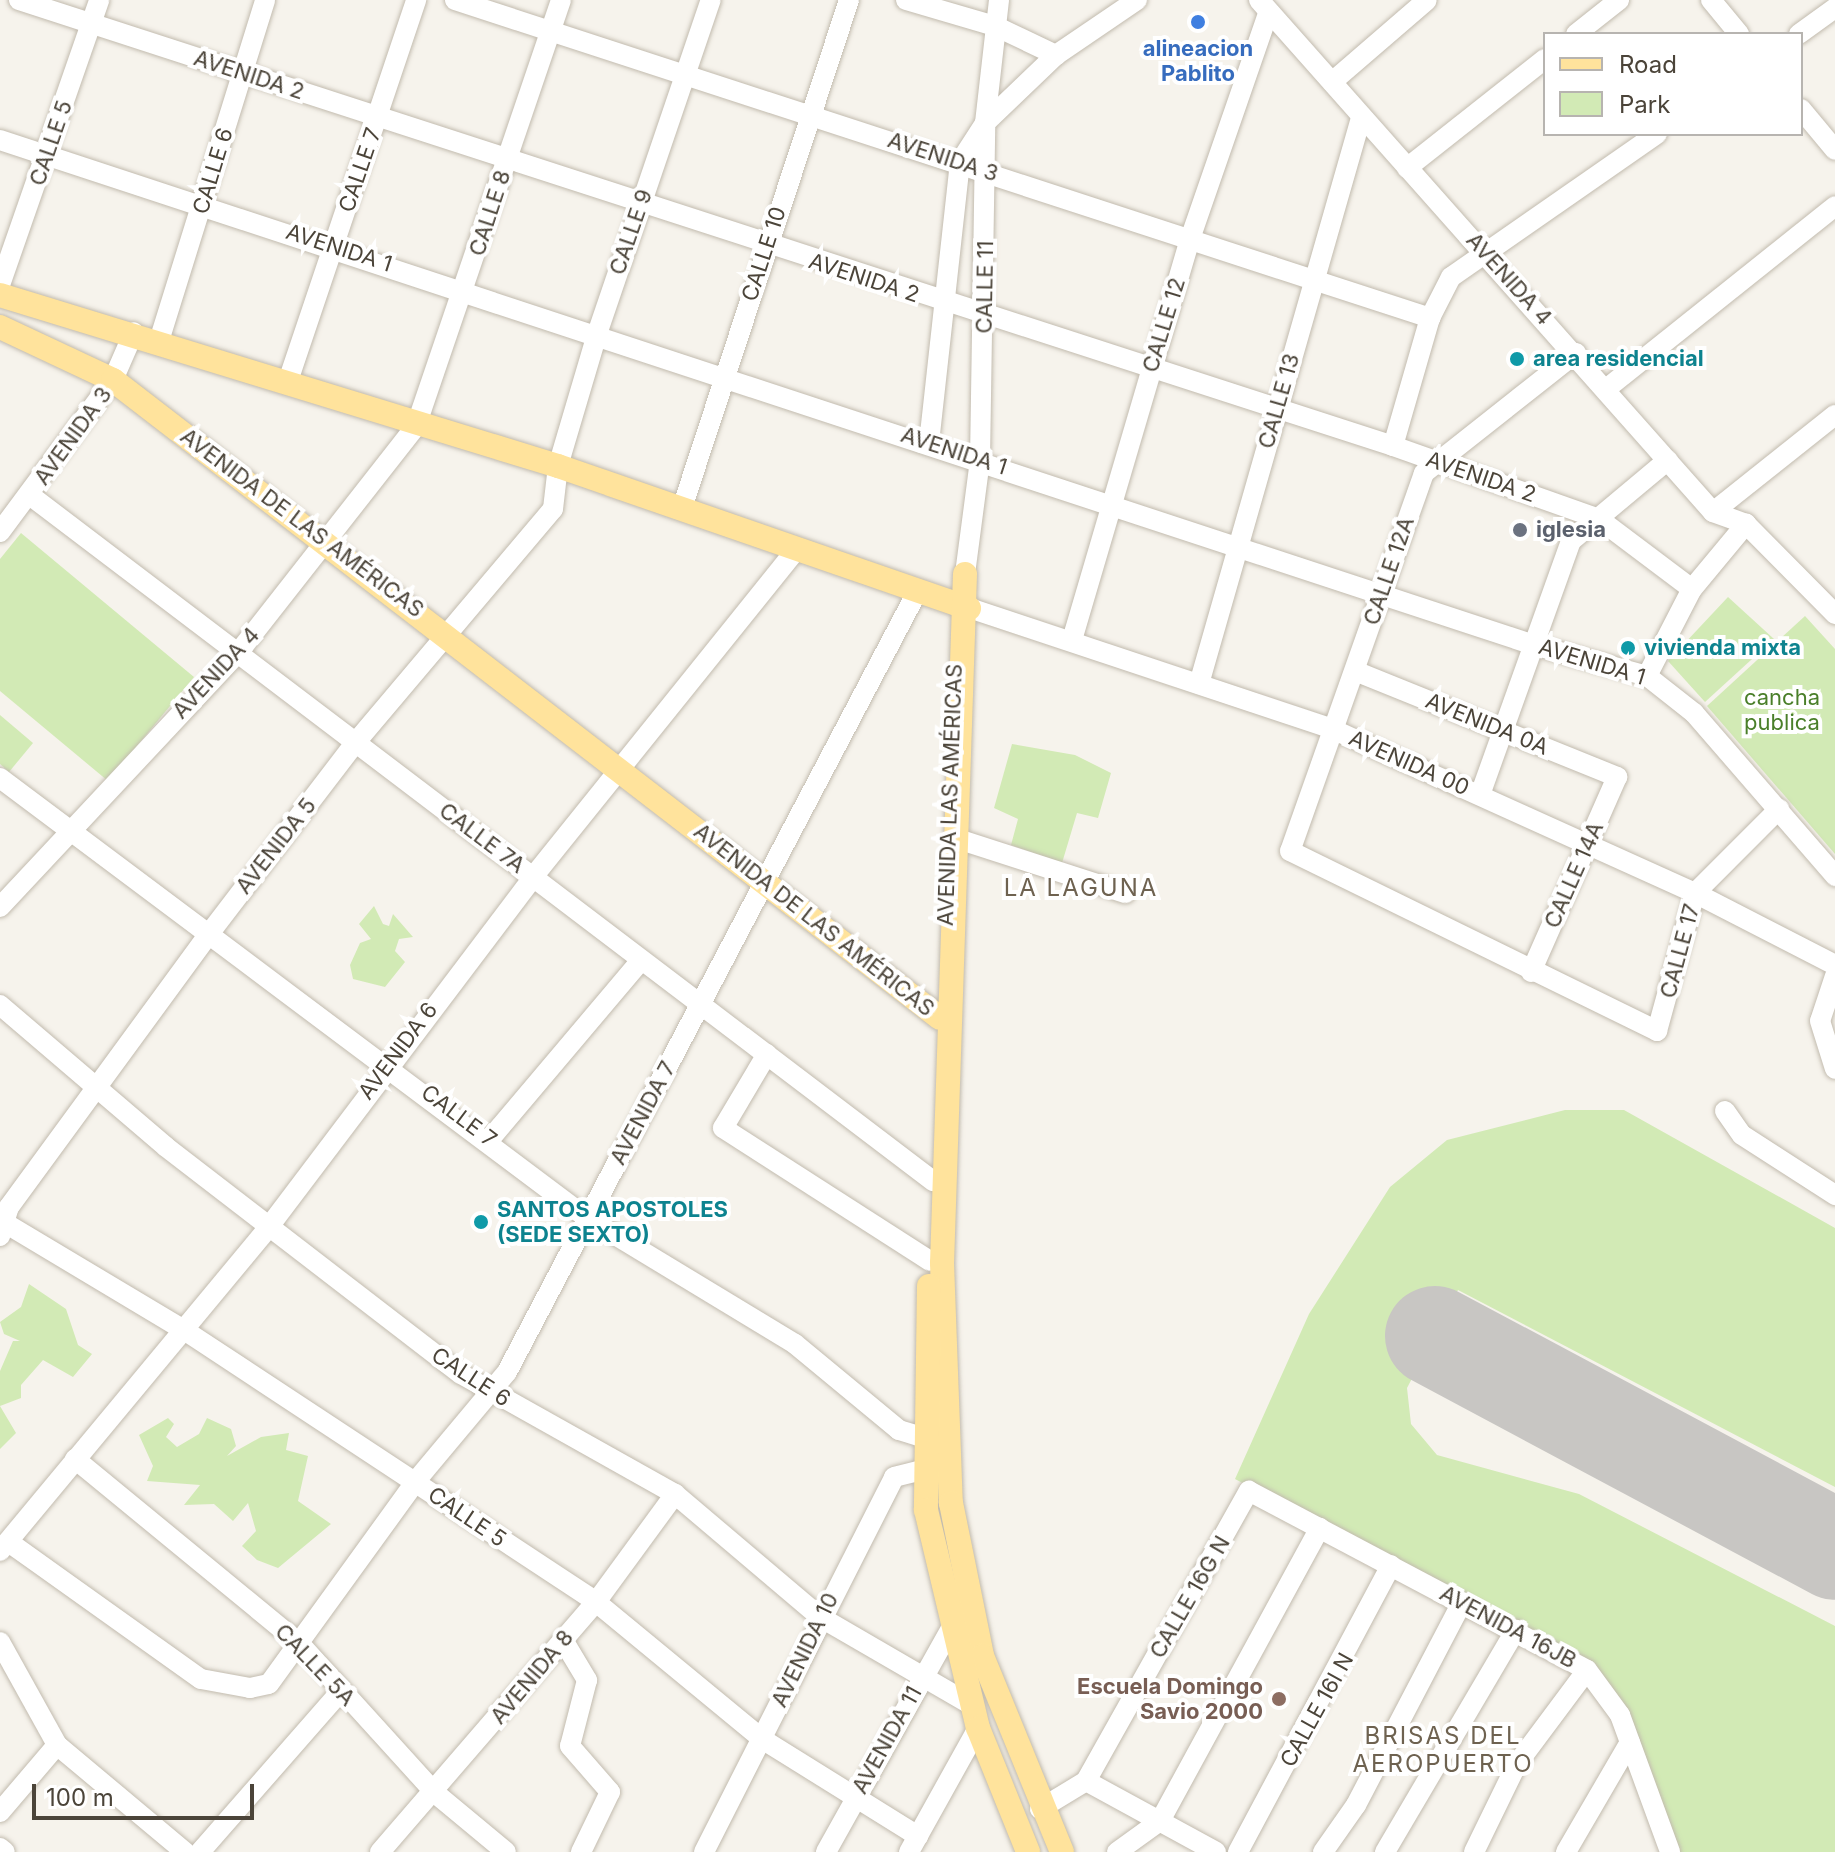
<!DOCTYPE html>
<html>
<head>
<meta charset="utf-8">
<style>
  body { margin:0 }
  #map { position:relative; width:1835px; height:1852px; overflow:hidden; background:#f6f3ec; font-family:Inter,sans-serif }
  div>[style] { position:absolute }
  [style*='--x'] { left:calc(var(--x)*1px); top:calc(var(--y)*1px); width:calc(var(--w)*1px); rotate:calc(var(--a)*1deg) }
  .green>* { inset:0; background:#d2eab5 }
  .runway>* { height:100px; margin:-50px; padding:0 50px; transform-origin:50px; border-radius:50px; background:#c8c6c3 }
  .roads { filter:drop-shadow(0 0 2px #c2bbae) drop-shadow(0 0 2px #c2bbae) }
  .minor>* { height:20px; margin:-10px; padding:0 10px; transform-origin:10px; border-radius:10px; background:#fff }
  .major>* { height:24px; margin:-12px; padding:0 12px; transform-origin:12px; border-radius:12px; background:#ffe39c }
  .dots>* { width:22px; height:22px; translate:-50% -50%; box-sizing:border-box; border:4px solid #fff; border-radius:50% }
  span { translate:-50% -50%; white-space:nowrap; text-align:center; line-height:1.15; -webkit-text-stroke:8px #fff; paint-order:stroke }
  .shop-label { font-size:22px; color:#366cbe; font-weight:700 }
  .street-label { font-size:22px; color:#4b4439 }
  .culture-label { font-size:22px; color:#0d838f; font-weight:700 }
  .left { translate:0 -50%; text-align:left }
  .worship-label { font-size:22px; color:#5b616d; font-weight:700 }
  .park-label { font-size:22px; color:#4a7f2a }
  .education-label { font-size:22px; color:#785e54; font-weight:700 }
  .right { translate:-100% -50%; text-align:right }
  .neighbourhood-label { font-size:24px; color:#6e6250; letter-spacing:2px }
  .legend { position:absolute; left:1543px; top:32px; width:260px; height:104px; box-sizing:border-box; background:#fff; border:2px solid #b7b4b0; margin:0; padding:10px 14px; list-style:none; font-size:24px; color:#4b4439 }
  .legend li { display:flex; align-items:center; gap:16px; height:40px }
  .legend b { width:40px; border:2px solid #b7b4b0 }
  .scale { position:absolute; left:32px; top:1784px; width:222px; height:36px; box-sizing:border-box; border:4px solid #4b4439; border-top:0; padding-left:10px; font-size:24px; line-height:28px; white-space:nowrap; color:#4b4439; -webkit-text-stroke:6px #fff; paint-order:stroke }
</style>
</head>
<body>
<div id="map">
  <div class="green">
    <i style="clip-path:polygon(21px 533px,194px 677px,108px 781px,0 691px,0 559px)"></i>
    <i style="clip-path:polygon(1728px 597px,1774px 639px,1705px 702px,1668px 661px)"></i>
    <i style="clip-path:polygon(1805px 616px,1835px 649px,1835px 854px,1707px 706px)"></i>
    <i style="clip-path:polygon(0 715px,33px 743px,9px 772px,0 764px)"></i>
    <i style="clip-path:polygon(1012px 744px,1075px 755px,1111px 773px,1098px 818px,1077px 813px,1062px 863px,1011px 845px,1018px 819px,994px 808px)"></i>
    <i style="clip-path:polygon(374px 906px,383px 924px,389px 926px,393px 914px,413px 937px,399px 939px,395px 951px,405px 962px,385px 987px,353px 979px,350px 965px,360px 943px,371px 939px,359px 924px)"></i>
    <i style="clip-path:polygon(1565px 1110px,1624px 1110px,1835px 1228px,1835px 1487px,1458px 1290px,1407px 1388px,1411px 1424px,1437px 1455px,1579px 1494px,1835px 1626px,1835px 1852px,1675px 1852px,1589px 1667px,1235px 1479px,1309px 1314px,1390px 1187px,1447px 1140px)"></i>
    <i style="clip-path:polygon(29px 1284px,66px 1309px,78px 1345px,92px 1354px,73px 1377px,43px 1360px,21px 1385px,21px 1398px,0 1406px,16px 1433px,0 1449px,0 1371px,13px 1341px,20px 1341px,4px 1334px,0 1322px,21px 1307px)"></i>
    <i style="clip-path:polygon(168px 1418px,174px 1424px,166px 1437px,177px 1447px,199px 1434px,207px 1418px,231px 1429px,236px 1446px,227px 1456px,261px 1437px,289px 1433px,286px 1450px,308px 1456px,298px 1501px,331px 1524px,278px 1568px,257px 1560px,242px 1546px,256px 1531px,248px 1503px,233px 1521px,214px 1504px,184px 1505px,200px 1485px,147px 1481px,153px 1466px,139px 1435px)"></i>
  </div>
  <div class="runway">
    <i style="--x:1435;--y:1336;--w:454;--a:28.1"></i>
  </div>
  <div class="roads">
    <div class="minor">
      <i style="--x:19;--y:0;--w:1445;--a:17.98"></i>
      <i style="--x:1393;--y:446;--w:219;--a:19.5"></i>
      <i style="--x:1599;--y:519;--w:116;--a:37"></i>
      <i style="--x:455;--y:0;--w:1026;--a:18.06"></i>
      <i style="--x:906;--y:0;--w:93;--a:16.3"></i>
      <i style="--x:995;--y:26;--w:68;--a:25.4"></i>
      <i style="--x:1259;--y:0;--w:684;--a:48.44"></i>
      <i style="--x:1713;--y:512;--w:35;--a:20"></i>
      <i style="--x:1746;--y:524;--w:127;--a:45.3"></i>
      <i style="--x:1711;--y:0;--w:44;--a:50.5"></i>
      <i style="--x:1576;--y:34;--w:55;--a:-38.3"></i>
      <i style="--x:1799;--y:34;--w:44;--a:-35.8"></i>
      <i style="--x:1332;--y:82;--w:125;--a:-40.8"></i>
      <i style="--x:1801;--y:109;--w:53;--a:50.3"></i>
      <i style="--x:0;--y:140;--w:1615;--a:18.22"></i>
      <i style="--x:1534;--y:645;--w:117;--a:15.3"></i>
      <i style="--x:1647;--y:676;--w:60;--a:38.2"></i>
      <i style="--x:1694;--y:713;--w:216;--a:49.1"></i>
      <i style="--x:1407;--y:168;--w:176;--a:-38.3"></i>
      <i style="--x:0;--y:285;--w:302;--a:-70.8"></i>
      <i style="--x:159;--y:341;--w:357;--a:-72.7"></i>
      <i style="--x:1576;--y:353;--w:194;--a:141.7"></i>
      <i style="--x:1424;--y:473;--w:401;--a:109.5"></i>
      <i style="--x:1290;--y:851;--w:409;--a:26.1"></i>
      <i style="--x:1657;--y:1031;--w:143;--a:-74.6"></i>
      <i style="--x:1695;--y:893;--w:119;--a:-45"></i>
      <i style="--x:287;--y:384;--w:405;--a:-71.4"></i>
      <i style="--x:1606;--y:389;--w:293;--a:-38.6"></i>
      <i style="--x:929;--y:443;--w:283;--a:-83.7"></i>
      <i style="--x:960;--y:162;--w:46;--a:-57.3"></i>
      <i style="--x:985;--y:123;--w:98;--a:-43.8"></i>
      <i style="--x:1056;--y:55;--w:98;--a:-34.2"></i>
      <i style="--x:1393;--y:446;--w:133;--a:-73.9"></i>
      <i style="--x:1430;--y:318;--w:46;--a:-62.9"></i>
      <i style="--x:1451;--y:277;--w:251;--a:-34.8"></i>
      <i style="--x:31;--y:496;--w:1133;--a:37.21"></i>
      <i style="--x:682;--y:508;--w:535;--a:-71.8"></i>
      <i style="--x:1713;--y:512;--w:156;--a:-38.5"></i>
      <i style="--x:0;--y:532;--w:189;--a:-53.4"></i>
      <i style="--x:113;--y:380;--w:52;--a:-66.4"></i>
      <i style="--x:965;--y:574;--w:115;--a:-82.5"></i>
      <i style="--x:980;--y:460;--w:337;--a:-89.1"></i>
      <i style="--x:985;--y:123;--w:124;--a:-83.5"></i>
      <i style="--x:969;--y:608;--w:383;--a:18.4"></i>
      <i style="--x:1332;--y:729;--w:398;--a:24.3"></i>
      <i style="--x:1695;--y:893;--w:157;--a:27.2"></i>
      <i style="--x:1072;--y:640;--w:418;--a:-73.6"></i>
      <i style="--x:1190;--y:239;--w:238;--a:-70.9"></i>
      <i style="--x:1355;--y:671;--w:283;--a:22"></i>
      <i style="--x:1617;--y:777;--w:213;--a:113.8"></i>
      <i style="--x:1647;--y:676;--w:98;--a:-62.7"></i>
      <i style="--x:1692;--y:589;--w:85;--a:-50.3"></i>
      <i style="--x:1199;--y:684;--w:589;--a:-74.03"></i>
      <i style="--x:0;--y:778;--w:734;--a:36.85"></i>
      <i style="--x:587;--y:1218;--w:243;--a:31.2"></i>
      <i style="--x:795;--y:1344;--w:135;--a:39.6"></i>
      <i style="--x:899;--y:1430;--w:27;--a:17"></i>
      <i style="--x:1480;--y:795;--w:270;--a:-70.3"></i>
      <i style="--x:1571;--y:541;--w:126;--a:-39.9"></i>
      <i style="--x:958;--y:839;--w:176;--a:17.9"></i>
      <i style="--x:0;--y:907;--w:348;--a:-46.9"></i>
      <i style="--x:238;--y:653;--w:288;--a:-51.9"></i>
      <i style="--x:416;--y:426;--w:450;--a:-71.2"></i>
      <i style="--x:1835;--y:976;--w:47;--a:108.4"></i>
      <i style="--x:1820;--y:1021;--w:50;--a:72.6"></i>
      <i style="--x:0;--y:1005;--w:218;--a:40.5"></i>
      <i style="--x:166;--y:1147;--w:372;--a:37.6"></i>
      <i style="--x:461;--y:1374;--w:245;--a:29.3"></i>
      <i style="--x:675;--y:1494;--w:190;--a:40.3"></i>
      <i style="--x:820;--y:1617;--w:176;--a:30.1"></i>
      <i style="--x:767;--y:1054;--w:86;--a:120.7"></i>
      <i style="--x:723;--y:1128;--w:246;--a:32.7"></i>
      <i style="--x:1725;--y:1111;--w:29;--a:55"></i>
      <i style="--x:1742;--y:1135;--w:111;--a:32.8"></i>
      <i style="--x:490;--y:1139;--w:234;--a:-49.8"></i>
      <i style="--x:0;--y:1220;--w:214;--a:30.9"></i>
      <i style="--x:184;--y:1330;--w:494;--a:33.4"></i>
      <i style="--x:596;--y:1602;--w:215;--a:39.5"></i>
      <i style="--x:762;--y:1739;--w:184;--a:31.9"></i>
      <i style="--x:0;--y:1236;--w:30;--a:-73"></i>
      <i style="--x:9;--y:1207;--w:338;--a:-53.8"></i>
      <i style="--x:209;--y:934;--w:242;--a:-52.6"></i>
      <i style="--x:356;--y:742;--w:305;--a:-49.8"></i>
      <i style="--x:553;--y:509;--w:43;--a:-83.4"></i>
      <i style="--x:558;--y:466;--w:138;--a:-73.5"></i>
      <i style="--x:597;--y:334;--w:353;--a:-71.2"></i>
      <i style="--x:75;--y:1459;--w:291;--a:39.4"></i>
      <i style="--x:300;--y:1644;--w:201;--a:47.8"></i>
      <i style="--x:435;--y:1793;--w:92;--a:39.7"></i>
      <i style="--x:10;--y:1543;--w:234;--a:35.5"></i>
      <i style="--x:201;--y:1679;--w:50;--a:10.4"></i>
      <i style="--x:250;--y:1688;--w:19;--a:-12"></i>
      <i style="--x:269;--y:1684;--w:249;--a:-54.1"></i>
      <i style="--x:415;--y:1482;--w:143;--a:-50.1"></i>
      <i style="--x:507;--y:1372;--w:879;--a:-62.27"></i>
      <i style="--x:0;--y:1551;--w:420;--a:-50.3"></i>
      <i style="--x:268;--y:1228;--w:440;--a:-52.9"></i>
      <i style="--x:533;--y:877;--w:420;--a:-51.2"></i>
      <i style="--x:563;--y:1640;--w:47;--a:59"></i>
      <i style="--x:587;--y:1680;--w:68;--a:104.4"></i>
      <i style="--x:570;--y:1746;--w:61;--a:49"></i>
      <i style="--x:610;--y:1792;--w:67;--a:115.8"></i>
      <i style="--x:0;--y:1642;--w:118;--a:61"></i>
      <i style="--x:57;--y:1745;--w:167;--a:39.9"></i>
      <i style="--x:1086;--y:1781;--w:148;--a:28.6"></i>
      <i style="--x:1040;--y:1809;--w:54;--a:-31.3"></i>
      <i style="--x:1086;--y:1781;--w:333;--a:-60.7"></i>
      <i style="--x:1249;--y:1491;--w:382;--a:27.9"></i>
      <i style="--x:1587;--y:1670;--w:56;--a:53.7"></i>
      <i style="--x:1620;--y:1715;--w:146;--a:69.9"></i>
      <i style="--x:0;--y:1812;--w:88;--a:-49.6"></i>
      <i style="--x:0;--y:1848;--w:6;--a:39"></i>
      <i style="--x:200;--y:1852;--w:214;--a:-48.8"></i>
      <i style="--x:380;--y:1852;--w:330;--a:-49.2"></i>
      <i style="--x:596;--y:1602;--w:134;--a:-53.8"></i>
      <i style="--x:704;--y:1852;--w:420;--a:-63.1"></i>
      <i style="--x:894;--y:1477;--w:32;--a:-14"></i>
      <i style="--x:826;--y:1852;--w:254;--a:-60.8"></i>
      <i style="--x:909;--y:1852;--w:142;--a:-60.9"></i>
      <i style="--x:1117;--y:1852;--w:53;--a:-35.8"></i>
      <i style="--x:1160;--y:1821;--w:334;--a:-61.4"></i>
      <i style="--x:1238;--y:1852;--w:325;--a:-61.9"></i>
      <i style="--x:1323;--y:1852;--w:57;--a:-54.9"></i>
      <i style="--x:1356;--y:1805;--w:229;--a:-62.4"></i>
      <i style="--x:1385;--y:1852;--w:258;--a:-59.5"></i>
      <i style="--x:1474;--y:1852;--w:98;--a:-64"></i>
      <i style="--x:1517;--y:1764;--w:117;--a:-53.3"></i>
      <i style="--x:1566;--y:1852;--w:127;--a:-59.8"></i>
    </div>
    <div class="major">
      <i style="--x:0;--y:295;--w:584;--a:17.04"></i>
      <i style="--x:558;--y:466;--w:435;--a:19.1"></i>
      <i style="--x:0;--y:327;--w:125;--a:25.1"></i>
      <i style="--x:113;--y:380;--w:1044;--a:37.65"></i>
      <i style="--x:965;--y:574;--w:689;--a:91.91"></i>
      <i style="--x:942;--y:1263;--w:240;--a:87.9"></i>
      <i style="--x:951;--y:1503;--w:156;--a:78.5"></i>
      <i style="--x:982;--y:1656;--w:212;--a:67.8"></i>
      <i style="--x:929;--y:1286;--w:224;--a:90.8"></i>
      <i style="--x:926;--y:1510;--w:224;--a:76.6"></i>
      <i style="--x:978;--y:1728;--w:134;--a:68"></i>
    </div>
  </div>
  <div class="dots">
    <i style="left:1198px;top:22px;background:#3f7fe0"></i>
    <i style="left:1517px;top:359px;background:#0f9aa8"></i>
    <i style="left:1520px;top:530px;background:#6b7280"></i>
    <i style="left:1628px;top:648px;background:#0f9aa8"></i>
    <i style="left:481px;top:1222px;background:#0f9aa8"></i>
    <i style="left:1279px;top:1699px;background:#8d6e63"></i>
  </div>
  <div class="shop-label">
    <span style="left:1198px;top:61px">alineacion<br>Pablito</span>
  </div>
  <div class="street-label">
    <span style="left:249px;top:75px;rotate:18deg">AVENIDA 2</span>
    <span style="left:51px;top:143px;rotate:-71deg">CALLE 5</span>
    <span style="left:943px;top:157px;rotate:18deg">AVENIDA 3</span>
    <span style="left:360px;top:170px;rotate:-71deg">CALLE 7</span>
    <span style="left:213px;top:171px;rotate:-73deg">CALLE 6</span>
    <span style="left:490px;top:213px;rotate:-72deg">CALLE 8</span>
    <span style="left:631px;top:232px;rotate:-71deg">CALLE 9</span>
    <span style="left:339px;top:248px;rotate:18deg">AVENIDA 1</span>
    <span style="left:764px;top:254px;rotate:-72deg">CALLE 10</span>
    <span style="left:864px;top:278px;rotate:18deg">AVENIDA 2</span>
    <span style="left:1509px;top:279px;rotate:48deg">AVENIDA 4</span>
    <span style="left:985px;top:287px;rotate:-89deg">CALLE 11</span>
    <span style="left:1164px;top:325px;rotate:-73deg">CALLE 12</span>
    <span style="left:1279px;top:401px;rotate:-74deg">CALLE 13</span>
    <span style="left:73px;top:436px;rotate:-54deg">AVENIDA 3</span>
    <span style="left:954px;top:451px;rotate:18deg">AVENIDA 1</span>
    <span style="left:1481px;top:477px;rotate:19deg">AVENIDA 2</span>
    <span style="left:302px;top:523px;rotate:37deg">AVENIDA DE LAS AMÉRICAS</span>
    <span style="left:1389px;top:571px;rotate:-71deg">CALLE 12A</span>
    <span style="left:1592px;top:662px;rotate:17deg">AVENIDA 1</span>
    <span style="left:216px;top:673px;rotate:-47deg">AVENIDA 4</span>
    <span style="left:1487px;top:724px;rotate:22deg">AVENIDA 0A</span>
    <span style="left:1409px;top:763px;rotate:24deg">AVENIDA 00</span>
    <span style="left:950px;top:795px;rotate:-88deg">AVENIDA LAS AMÉRICAS</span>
    <span style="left:482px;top:838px;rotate:37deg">CALLE 7A</span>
    <span style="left:276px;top:846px;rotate:-52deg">AVENIDA 5</span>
    <span style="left:1574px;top:875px;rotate:-66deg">CALLE 14A</span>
    <span style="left:814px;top:920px;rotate:38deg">AVENIDA DE LAS AMÉRICAS</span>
    <span style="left:1680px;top:951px;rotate:-75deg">CALLE 17</span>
    <span style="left:398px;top:1051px;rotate:-53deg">AVENIDA 6</span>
    <span style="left:643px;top:1113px;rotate:-62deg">AVENIDA 7</span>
    <span style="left:459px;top:1116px;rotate:37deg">CALLE 7</span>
    <span style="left:471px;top:1377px;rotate:33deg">CALLE 6</span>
    <span style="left:467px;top:1517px;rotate:34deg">CALLE 5</span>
    <span style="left:1190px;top:1597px;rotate:-60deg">CALLE 16G N</span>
    <span style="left:1508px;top:1627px;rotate:28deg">AVENIDA 16JB</span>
    <span style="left:805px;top:1650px;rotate:-64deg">AVENIDA 10</span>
    <span style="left:315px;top:1665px;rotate:46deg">CALLE 5A</span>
    <span style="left:532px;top:1677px;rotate:-50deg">AVENIDA 8</span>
    <span style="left:1317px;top:1710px;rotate:-61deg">CALLE 16I N</span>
    <span style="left:887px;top:1740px;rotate:-61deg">AVENIDA 11</span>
  </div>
  <div class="culture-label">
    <span class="left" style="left:1533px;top:359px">area residencial</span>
    <span class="left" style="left:1644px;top:648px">vivienda mixta</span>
    <span class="left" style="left:497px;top:1222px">SANTOS APOSTOLES<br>(SEDE SEXTO)</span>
  </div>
  <div class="worship-label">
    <span class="left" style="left:1536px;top:530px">iglesia</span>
  </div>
  <div class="park-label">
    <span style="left:1782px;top:710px">cancha<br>publica</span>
  </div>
  <div class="education-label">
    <span class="right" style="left:1263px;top:1699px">Escuela Domingo<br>Savio 2000</span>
  </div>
  <div class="neighbourhood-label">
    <span style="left:1081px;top:888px">LA LAGUNA</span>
    <span style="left:1443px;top:1750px">BRISAS DEL<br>AEROPUERTO</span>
  </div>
  <ul class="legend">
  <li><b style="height:10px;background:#ffe39c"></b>Road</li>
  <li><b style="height:22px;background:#d2eab5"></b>Park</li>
  </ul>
  <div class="scale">100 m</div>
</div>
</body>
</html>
